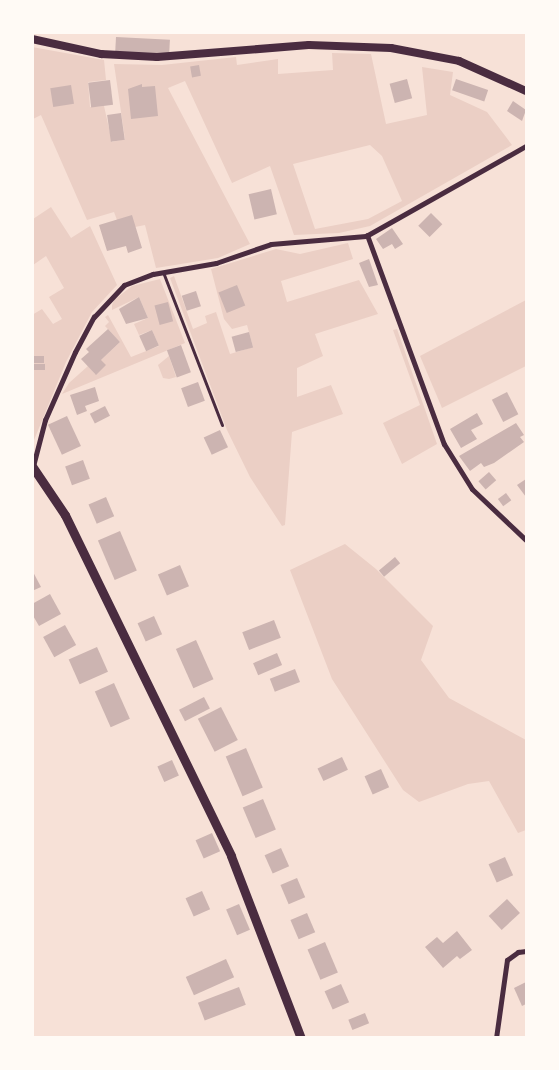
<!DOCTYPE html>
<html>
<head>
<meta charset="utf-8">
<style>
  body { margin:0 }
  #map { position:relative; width:559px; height:1070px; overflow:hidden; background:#f7e1d7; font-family:Barlow,sans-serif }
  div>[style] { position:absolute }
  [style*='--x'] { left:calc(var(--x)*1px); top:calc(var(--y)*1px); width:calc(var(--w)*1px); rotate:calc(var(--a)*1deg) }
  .green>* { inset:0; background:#ebcfc5 }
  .building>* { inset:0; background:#ccb4b1; transform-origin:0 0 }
  .service>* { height:3px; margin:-1.5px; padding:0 1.5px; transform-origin:1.5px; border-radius:1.5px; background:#4a2c40 }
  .minor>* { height:5px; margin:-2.5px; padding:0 2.5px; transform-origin:2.5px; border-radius:2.5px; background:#4a2c40 }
  .tertiary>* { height:8px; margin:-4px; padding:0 4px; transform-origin:4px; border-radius:4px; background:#4a2c40 }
  .secondary>* { height:9px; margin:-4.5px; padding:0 4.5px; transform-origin:4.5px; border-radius:4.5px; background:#4a2c40 }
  span { translate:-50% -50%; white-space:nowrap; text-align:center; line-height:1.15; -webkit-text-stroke:4.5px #fffaf5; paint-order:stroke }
  .frame { position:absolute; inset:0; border:34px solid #fffaf5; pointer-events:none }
</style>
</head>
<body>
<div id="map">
  <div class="green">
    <i style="clip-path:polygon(evenodd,32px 47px,104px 60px,106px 80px,88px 82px,90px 107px,104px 106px,112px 142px,125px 139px,114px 64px,162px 65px,236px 57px,237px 65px,278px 59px,278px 74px,333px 70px,332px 53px,371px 54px,386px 124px,427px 115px,422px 67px,453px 72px,450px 95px,487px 112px,512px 145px,370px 226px,339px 233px,294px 235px,270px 166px,232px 183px,185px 81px,168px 88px,250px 244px,218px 258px,156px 268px,145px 225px,135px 227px,117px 220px,114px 212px,87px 220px,41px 115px,33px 119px,32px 47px,370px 145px,382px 156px,402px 201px,368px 219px,315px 229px,293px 164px,370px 145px)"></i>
    <i style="clip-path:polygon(51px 207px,71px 238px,90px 226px,117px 285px,92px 312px,66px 362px,32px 445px,32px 315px,42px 309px,53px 324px,62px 319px,49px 297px,64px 288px,46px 256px,33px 265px,33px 219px)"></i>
    <i style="clip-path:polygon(348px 243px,353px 259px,281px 281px,287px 302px,359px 280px,378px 314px,315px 334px,323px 356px,297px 368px,297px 397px,331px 385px,343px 414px,292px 432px,285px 525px,282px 526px,250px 477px,227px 430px,170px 278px,174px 276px,193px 329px,207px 323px,205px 316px,216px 312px,230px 354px,253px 347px,247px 325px,232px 329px,224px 319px,211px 269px,276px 249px,300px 254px)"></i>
    <i style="clip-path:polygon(160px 279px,185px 343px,62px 394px,69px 383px,88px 366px,95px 374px,101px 360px,120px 342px,105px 326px,109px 322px,105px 317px,108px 315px,131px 357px,159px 346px,152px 330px,139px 335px,134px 324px,148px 318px,139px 297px,112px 310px,112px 305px,114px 300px,132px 286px)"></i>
    <i style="clip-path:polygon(526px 300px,526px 366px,442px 408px,420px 356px)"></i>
    <i style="clip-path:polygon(397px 329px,437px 444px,402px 464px,383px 423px,420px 405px,393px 330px)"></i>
    <i style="clip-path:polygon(169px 356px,176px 377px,169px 379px,163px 378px,158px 365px)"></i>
    <i style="clip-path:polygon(345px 544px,376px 569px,433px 626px,421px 660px,449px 698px,526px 740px,526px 830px,518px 833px,489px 781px,468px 784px,419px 802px,403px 790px,332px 679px,290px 570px)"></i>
  </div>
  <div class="building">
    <i style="left:116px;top:37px;width:54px;height:15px;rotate:3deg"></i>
    <i style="left:199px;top:65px;width:11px;height:9px;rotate:80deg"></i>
    <i style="left:407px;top:79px;width:20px;height:18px;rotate:75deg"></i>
    <i style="left:456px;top:79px;width:34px;height:12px;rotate:19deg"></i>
    <i style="left:110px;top:80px;width:25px;height:22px;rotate:83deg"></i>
    <i style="clip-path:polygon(142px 84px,142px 87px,155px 86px,158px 116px,131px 119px,128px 89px)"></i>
    <i style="left:71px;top:85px;width:19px;height:21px;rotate:81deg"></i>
    <i style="clip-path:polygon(513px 101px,526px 110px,522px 121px,507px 111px)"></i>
    <i style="left:121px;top:113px;width:27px;height:14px;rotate:82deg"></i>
    <i style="left:271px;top:189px;width:26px;height:23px;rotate:77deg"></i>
    <i style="left:431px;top:213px;width:16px;height:18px;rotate:45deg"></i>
    <i style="clip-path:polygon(132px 215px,142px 248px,128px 253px,126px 246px,107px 251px,99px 225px)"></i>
    <i style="clip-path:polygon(392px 228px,403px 244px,395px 249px,392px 244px,383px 249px,376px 239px)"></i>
    <i style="clip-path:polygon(369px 259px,378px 285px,369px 287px,359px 263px)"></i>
    <i style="left:237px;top:285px;width:22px;height:20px;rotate:68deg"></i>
    <i style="left:196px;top:291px;width:16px;height:15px;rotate:72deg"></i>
    <i style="clip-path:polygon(139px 297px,148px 318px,126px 324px,119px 309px)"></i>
    <i style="left:168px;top:302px;width:20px;height:14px;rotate:75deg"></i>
    <i style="clip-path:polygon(108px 329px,120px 342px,101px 360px,106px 365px,96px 375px,81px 359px,89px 352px,86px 349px)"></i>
    <i style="left:152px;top:330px;width:17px;height:14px;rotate:66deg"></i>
    <i style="left:249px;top:332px;width:16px;height:18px;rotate:75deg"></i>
    <i style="left:181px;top:345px;width:29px;height:15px;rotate:70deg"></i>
    <i style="left:32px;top:356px;width:12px;height:7px"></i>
    <i style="left:45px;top:364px;width:6px;height:13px;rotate:90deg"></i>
    <i style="left:198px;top:382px;width:20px;height:18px;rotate:70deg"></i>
    <i style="clip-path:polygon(95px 387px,99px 401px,85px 406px,87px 411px,77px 415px,70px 395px)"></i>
    <i style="left:507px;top:392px;width:25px;height:17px;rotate:63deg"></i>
    <i style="left:105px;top:406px;width:11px;height:17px;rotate:63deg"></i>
    <i style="clip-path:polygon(477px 413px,483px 424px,471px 430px,477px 439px,461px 448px,450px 429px)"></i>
    <i style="left:67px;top:416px;width:33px;height:21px;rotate:65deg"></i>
    <i style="clip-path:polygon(516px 423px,524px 435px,520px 437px,524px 442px,494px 463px,484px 467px,481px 463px,470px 471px,459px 456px)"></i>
    <i style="left:220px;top:430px;width:19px;height:18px;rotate:65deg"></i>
    <i style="left:83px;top:460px;width:20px;height:19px;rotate:70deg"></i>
    <i style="left:489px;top:472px;width:11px;height:14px;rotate:49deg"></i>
    <i style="clip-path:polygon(526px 479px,526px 497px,517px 485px)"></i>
    <i style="left:506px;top:493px;width:9px;height:10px;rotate:54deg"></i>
    <i style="left:106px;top:497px;width:21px;height:19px;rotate:67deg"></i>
    <i style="left:120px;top:531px;width:43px;height:24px;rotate:67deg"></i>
    <i style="left:395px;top:557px;width:8px;height:21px;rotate:50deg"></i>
    <i style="left:180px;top:565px;width:23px;height:24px;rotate:67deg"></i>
    <i style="clip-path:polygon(32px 570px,41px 587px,32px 591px)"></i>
    <i style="clip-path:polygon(50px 594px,61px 614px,39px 626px,32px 614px,32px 604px)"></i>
    <i style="left:154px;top:616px;width:20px;height:18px;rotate:66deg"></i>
    <i style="left:274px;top:620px;width:19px;height:34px;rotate:69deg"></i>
    <i style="left:65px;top:625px;width:23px;height:25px;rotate:61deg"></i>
    <i style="left:196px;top:640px;width:43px;height:22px;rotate:66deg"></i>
    <i style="left:97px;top:647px;width:27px;height:31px;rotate:66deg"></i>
    <i style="left:277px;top:653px;width:13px;height:26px;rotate:67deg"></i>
    <i style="left:295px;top:669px;width:14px;height:27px;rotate:69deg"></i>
    <i style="left:114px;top:683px;width:39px;height:21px;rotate:66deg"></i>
    <i style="left:204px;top:697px;width:13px;height:28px;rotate:63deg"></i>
    <i style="left:221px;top:707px;width:37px;height:26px;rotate:63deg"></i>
    <i style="left:246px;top:748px;width:43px;height:22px;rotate:67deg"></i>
    <i style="left:342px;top:757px;width:14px;height:27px;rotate:65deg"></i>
    <i style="left:172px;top:760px;width:17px;height:16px;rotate:66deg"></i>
    <i style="left:381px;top:769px;width:20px;height:18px;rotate:66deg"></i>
    <i style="left:263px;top:799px;width:33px;height:22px;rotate:67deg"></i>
    <i style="left:212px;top:833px;width:20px;height:18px;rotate:66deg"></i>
    <i style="left:281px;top:848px;width:20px;height:18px;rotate:66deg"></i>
    <i style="left:505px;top:857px;width:20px;height:18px;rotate:66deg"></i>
    <i style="left:297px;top:878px;width:21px;height:18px;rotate:67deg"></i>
    <i style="left:202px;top:891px;width:20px;height:18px;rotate:66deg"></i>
    <i style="left:507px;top:899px;width:19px;height:25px;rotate:47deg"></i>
    <i style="left:239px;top:904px;width:28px;height:14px;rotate:67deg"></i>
    <i style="left:307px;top:913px;width:21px;height:18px;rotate:67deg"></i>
    <i style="clip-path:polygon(457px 931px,472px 950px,460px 959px,457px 956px,443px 968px,425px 947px,437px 937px,443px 943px)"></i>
    <i style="left:325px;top:942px;width:33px;height:19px;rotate:67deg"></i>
    <i style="left:226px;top:959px;width:20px;height:44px;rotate:66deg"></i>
    <i style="clip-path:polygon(526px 982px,526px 1004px,522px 1006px,514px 988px)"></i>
    <i style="left:341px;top:984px;width:20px;height:18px;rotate:66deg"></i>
    <i style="left:239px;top:987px;width:19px;height:44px;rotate:69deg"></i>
    <i style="left:365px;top:1013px;width:11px;height:18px;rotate:68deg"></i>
  </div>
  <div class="service">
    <i style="--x:163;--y:272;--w:164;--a:68.9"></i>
  </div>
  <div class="minor">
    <i style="--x:367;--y:235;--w:223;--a:69.8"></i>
    <i style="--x:444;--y:444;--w:53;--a:58.1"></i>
    <i style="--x:472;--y:489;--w:74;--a:43.4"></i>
    <i style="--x:33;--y:466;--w:48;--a:-75.4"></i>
    <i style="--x:45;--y:420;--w:74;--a:-66.2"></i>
    <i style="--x:75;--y:352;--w:40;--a:-62"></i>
    <i style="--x:94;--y:317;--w:44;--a:-46.8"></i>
    <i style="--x:124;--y:285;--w:31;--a:-21"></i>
    <i style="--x:153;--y:274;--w:64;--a:-9.9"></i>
    <i style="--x:216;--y:263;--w:58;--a:-19.1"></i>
    <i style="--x:271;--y:244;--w:95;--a:-4.8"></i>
    <i style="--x:366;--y:236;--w:184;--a:-29.4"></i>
    <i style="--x:496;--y:1038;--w:79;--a:-82"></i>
    <i style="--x:507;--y:960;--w:14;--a:-36"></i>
    <i style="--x:518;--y:952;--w:8;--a:-7"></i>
  </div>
  <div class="tertiary">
    <i style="--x:32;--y:39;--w:71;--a:12.3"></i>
    <i style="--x:101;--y:54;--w:56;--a:3.1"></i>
    <i style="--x:157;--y:57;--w:152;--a:-4.5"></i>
    <i style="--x:309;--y:45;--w:82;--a:2.1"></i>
    <i style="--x:391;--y:48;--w:69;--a:10.8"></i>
    <i style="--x:459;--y:61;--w:73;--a:24.1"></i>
  </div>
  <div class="secondary">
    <i style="--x:32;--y:466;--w:59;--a:56"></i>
    <i style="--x:65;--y:515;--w:379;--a:64"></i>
    <i style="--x:231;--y:856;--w:195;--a:69"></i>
  </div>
  <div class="frame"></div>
</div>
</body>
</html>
